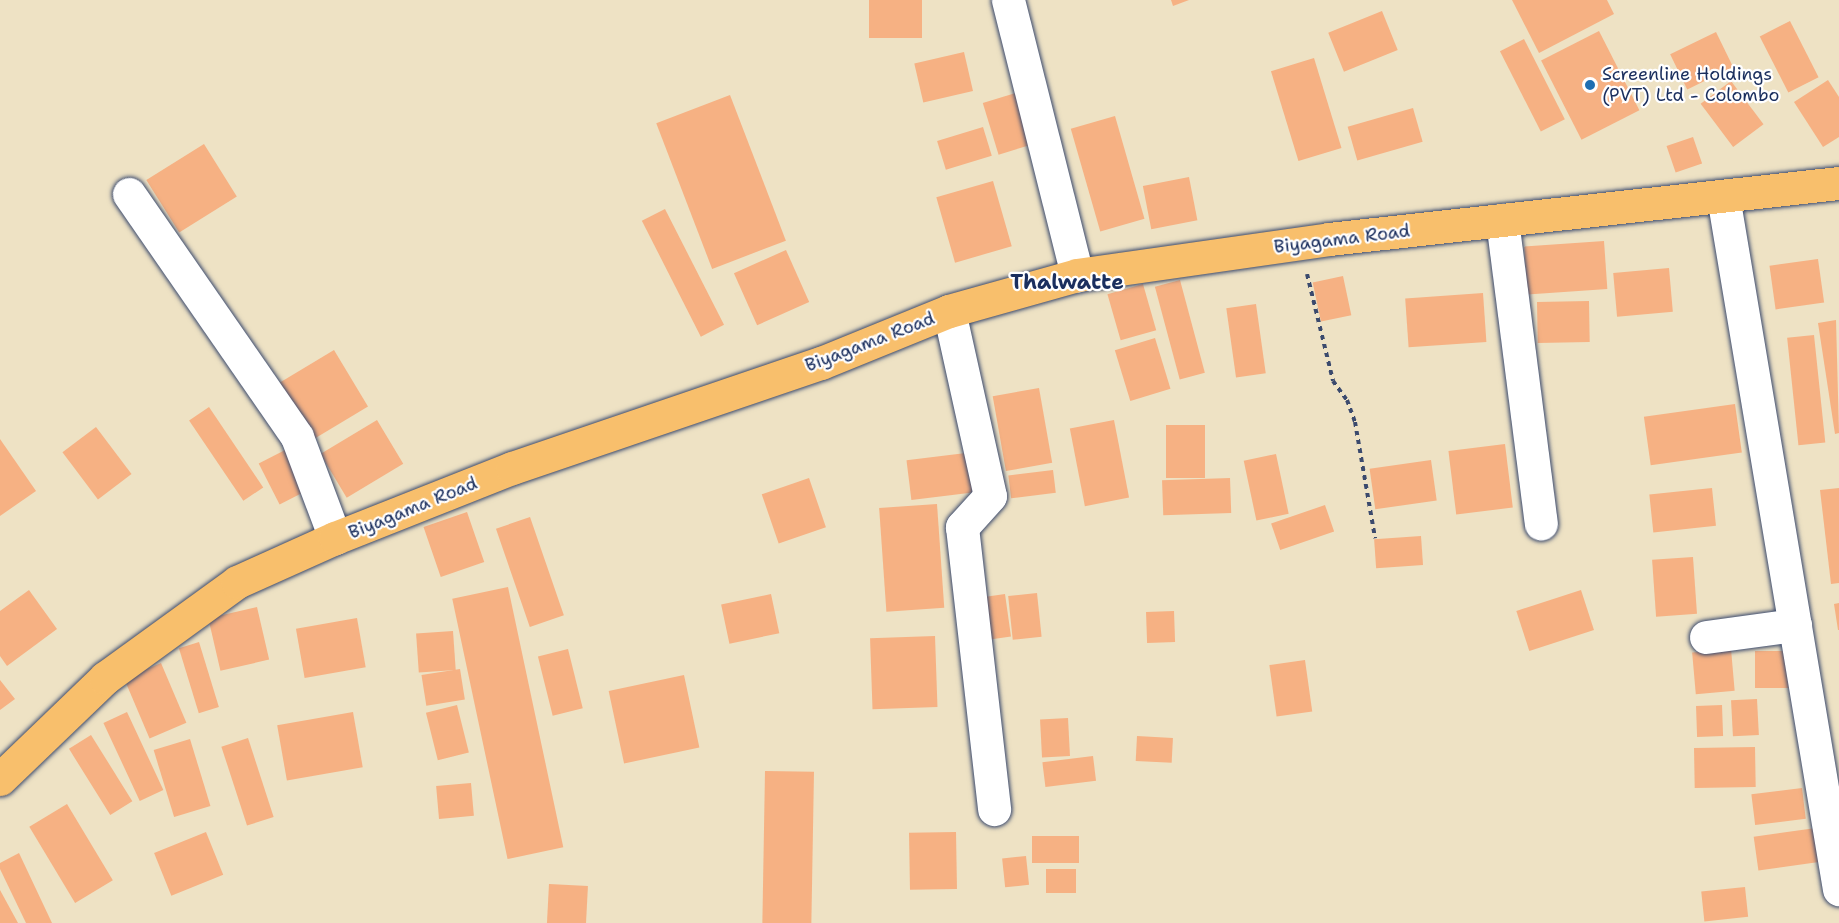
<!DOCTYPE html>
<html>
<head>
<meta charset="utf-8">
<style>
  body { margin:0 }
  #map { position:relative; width:1839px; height:923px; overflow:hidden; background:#eee2c4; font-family:"Shantell Sans",sans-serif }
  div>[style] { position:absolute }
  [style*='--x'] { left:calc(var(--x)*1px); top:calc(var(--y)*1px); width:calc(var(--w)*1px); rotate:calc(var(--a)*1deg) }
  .building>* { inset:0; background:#f6b183; transform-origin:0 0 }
  .path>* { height:4px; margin-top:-2px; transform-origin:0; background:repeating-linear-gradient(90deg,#3b4a6d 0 4.5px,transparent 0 9px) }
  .roads { filter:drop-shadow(0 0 2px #3b4a6d) drop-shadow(0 0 2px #3b4a6d) }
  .minor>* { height:33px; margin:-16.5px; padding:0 16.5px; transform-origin:16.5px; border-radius:16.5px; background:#fff }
  .major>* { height:33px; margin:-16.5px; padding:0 16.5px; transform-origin:16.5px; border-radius:16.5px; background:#f8bf6c }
  .dots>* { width:16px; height:16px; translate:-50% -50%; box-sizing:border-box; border:3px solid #fff; border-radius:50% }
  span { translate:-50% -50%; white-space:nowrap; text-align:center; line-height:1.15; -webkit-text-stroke:4.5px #fff; paint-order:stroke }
  .poi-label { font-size:18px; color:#1b2f5e }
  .left { translate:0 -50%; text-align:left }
  .street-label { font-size:18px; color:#1b2f5e }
  .quarter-label { font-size:21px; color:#1b2f5e; font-weight:700 }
</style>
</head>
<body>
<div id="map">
  <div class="building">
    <i style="left:869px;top:0;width:53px;height:38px"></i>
    <i style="clip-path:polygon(1171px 0,1189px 0,1173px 6px)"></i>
    <i style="clip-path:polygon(1512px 0,1607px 0,1614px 14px,1539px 53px)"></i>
    <i style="left:1382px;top:11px;width:42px;height:58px;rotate:68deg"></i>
    <i style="left:1790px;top:21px;width:63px;height:34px;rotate:63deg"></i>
    <i style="left:1599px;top:31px;width:89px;height:65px;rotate:63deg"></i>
    <i style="left:1716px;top:32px;width:39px;height:51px;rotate:64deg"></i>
    <i style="left:1524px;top:39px;width:90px;height:27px;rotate:63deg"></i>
    <i style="left:964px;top:52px;width:40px;height:51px;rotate:77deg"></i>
    <i style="left:1314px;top:58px;width:94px;height:45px;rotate:73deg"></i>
    <i style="clip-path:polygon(1828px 80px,1839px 97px,1839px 137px,1823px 147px,1794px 102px)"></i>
    <i style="left:1731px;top:81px;width:54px;height:38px;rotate:53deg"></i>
    <i style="left:1022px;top:91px;width:54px;height:41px;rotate:73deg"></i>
    <i style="left:730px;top:95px;width:156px;height:79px;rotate:69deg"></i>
    <i style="left:1413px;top:108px;width:35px;height:68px;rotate:74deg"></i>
    <i style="left:1115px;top:116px;width:107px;height:46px;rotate:74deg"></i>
    <i style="left:983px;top:127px;width:30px;height:48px;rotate:73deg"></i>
    <i style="left:1693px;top:137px;width:28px;height:28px;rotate:71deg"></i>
    <i style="left:204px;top:144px;width:62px;height:68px;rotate:58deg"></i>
    <i style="left:1189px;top:177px;width:44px;height:47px;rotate:79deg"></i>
    <i style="left:993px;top:181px;width:68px;height:59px;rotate:74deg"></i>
    <i style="left:665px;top:209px;width:130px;height:26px;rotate:63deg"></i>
    <i style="left:1604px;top:241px;width:48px;height:80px;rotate:86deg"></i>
    <i style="left:786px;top:250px;width:57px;height:57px;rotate:66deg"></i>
    <i style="left:1818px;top:259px;width:44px;height:49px;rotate:82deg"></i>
    <i style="left:1669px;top:268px;width:44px;height:56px;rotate:85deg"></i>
    <i style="left:1343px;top:276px;width:40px;height:31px;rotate:78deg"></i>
    <i style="left:1180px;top:280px;width:96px;height:26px;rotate:75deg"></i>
    <i style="left:1143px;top:284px;width:48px;height:37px;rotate:74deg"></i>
    <i style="left:1483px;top:293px;width:49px;height:78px;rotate:86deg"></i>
    <i style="left:1589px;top:301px;width:41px;height:52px;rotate:89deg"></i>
    <i style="left:1256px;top:304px;width:70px;height:30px;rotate:82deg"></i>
    <i style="clip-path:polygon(1836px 320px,1839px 433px,1835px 434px,1818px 323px)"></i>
    <i style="left:1814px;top:335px;width:108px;height:27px;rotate:84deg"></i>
    <i style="left:1155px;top:338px;width:53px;height:42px;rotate:73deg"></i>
    <i style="left:334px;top:350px;width:66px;height:66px;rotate:59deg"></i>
    <i style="left:1039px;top:388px;width:76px;height:47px;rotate:80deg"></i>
    <i style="left:1735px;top:404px;width:49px;height:92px;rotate:82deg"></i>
    <i style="left:209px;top:407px;width:97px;height:24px;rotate:56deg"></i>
    <i style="left:377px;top:420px;width:51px;height:66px;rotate:59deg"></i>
    <i style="left:1114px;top:420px;width:79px;height:45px;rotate:79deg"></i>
    <i style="left:1205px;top:425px;width:53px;height:39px;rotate:90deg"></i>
    <i style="left:96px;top:427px;width:59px;height:42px;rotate:53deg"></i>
    <i style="clip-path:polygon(0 439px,36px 491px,0 516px)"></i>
    <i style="left:1505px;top:444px;width:64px;height:57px;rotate:83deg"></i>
    <i style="left:289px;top:448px;width:46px;height:34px;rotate:63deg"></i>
    <i style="left:974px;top:452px;width:40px;height:68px;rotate:83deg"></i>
    <i style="left:1276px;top:454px;width:61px;height:33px;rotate:78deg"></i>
    <i style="left:1431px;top:460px;width:41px;height:62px;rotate:82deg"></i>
    <i style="left:1053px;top:470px;width:23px;height:45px;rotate:83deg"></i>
    <i style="left:809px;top:478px;width:52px;height:50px;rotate:71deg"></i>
    <i style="left:1230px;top:478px;width:35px;height:68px;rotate:88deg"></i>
    <i style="left:1712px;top:488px;width:38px;height:63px;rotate:84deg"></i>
    <i style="clip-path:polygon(1839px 488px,1839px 583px,1831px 584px,1820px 490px)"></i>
    <i style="left:937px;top:504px;width:104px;height:58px;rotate:86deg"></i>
    <i style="left:1325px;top:505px;width:28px;height:57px;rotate:71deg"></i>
    <i style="left:467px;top:512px;width:53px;height:46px;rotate:71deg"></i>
    <i style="left:530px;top:517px;width:104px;height:36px;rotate:71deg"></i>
    <i style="left:1421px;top:536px;width:29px;height:47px;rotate:86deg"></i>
    <i style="left:1693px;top:557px;width:57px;height:41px;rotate:86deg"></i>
    <i style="left:508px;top:587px;width:266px;height:57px;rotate:78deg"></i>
    <i style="clip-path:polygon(29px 590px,57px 629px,7px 666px,0 656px,0 611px)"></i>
    <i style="left:1581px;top:590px;width:42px;height:68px;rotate:72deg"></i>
    <i style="left:1037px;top:593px;width:44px;height:29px;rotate:84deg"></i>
    <i style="left:771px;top:594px;width:40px;height:51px;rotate:78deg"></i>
    <i style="left:1005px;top:594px;width:43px;height:28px;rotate:82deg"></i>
    <i style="clip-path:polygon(1839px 603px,1839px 630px,1838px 630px,1834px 604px)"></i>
    <i style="left:257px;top:607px;width:54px;height:50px;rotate:77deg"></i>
    <i style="left:1174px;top:611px;width:31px;height:28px;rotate:88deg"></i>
    <i style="left:357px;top:618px;width:50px;height:62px;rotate:80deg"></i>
    <i style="left:453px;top:631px;width:39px;height:37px;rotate:86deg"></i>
    <i style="left:935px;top:636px;width:71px;height:65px;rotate:88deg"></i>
    <i style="left:199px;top:642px;width:68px;height:21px;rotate:73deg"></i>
    <i style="left:568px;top:649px;width:61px;height:31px;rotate:76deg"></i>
    <i style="left:1731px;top:649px;width:42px;height:39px;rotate:85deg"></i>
    <i style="left:1755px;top:651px;width:37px;height:37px"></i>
    <i style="left:1305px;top:660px;width:52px;height:36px;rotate:82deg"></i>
    <i style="left:161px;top:663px;width:65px;height:40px;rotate:67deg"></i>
    <i style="left:460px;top:669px;width:31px;height:39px;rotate:81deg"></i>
    <i style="left:684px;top:675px;width:74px;height:77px;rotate:78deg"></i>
    <i style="clip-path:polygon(0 680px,15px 699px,0 710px)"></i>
    <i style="left:1757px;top:699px;width:36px;height:26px;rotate:87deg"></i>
    <i style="left:457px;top:705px;width:49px;height:32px;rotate:76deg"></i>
    <i style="left:1722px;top:705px;width:31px;height:26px;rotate:88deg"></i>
    <i style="left:127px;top:712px;width:86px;height:26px;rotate:65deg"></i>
    <i style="left:353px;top:712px;width:56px;height:77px;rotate:80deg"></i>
    <i style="left:1068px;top:718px;width:38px;height:28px;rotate:87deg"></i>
    <i style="left:91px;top:735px;width:78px;height:26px;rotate:58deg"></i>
    <i style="left:1137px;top:736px;width:36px;height:25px;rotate:3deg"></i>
    <i style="left:248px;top:738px;width:83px;height:28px;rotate:72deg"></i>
    <i style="left:190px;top:739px;width:70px;height:38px;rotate:73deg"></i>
    <i style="left:1755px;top:747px;width:40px;height:61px;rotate:89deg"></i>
    <i style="left:1093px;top:756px;width:25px;height:51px;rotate:83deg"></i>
    <i style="left:765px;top:771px;width:49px;height:152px;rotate:1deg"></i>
    <i style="left:471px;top:783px;width:33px;height:35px;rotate:85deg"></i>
    <i style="left:1802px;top:788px;width:31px;height:51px;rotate:83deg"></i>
    <i style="left:67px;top:804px;width:89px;height:44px;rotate:59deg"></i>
    <i style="left:1823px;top:827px;width:34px;height:70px;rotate:82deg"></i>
    <i style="left:206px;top:832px;width:46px;height:56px;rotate:68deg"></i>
    <i style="left:956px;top:832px;width:57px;height:47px;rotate:89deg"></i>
    <i style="left:1079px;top:836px;width:27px;height:47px;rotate:90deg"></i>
    <i style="clip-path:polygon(19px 853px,52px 923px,26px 923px,0 869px,0 863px)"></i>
    <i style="left:1026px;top:856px;width:29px;height:24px;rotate:84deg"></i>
    <i style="left:1046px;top:869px;width:30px;height:24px"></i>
    <i style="left:549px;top:884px;width:39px;height:39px;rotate:3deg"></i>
    <i style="left:1745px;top:887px;width:30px;height:44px;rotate:84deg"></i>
    <i style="clip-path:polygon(0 890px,18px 923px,0 923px)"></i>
  </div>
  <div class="path">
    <i style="--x:1307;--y:274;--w:110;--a:76.3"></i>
    <i style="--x:1333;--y:381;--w:24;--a:54"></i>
    <i style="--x:1347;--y:400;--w:23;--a:70"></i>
    <i style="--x:1355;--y:422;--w:118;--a:80.2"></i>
  </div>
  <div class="roads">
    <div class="minor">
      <i style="--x:1008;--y:0;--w:284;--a:75.9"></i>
      <i style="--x:129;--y:194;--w:295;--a:55.3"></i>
      <i style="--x:297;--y:437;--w:108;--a:69.4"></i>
      <i style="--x:1723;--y:196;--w:703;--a:80.5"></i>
      <i style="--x:1502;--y:220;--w:306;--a:82.7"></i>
      <i style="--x:949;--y:311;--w:189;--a:77.5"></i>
      <i style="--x:990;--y:496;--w:42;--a:132.1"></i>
      <i style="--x:962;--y:527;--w:284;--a:83.5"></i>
      <i style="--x:1706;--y:637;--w:90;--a:-7.7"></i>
    </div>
    <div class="major">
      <i style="--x:0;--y:779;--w:146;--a:-43.9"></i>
      <i style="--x:105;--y:678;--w:163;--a:-36"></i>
      <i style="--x:237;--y:582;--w:107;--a:-24.2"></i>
      <i style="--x:335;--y:538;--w:190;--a:-21.6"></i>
      <i style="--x:512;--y:468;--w:326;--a:-18.8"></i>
      <i style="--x:821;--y:363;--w:138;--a:-22.1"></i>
      <i style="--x:949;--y:311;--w:133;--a:-15.7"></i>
      <i style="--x:1077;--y:275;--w:255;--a:-8.1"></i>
      <i style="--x:1329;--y:239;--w:513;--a:-6.27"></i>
    </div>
  </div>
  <div class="dots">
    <i style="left:1590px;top:85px;background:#1f6fb2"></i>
  </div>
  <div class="poi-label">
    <span class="left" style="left:1602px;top:85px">Screenline Holdings<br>(PVT) Ltd - Colombo</span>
  </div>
  <div class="street-label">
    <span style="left:1342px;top:239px;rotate:-7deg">Biyagama Road</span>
    <span style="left:870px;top:342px;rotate:-21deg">Biyagama Road</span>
    <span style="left:413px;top:508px;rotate:-22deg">Biyagama Road</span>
  </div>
  <div class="quarter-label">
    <span style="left:1067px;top:282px">Thalwatte</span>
  </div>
</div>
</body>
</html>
